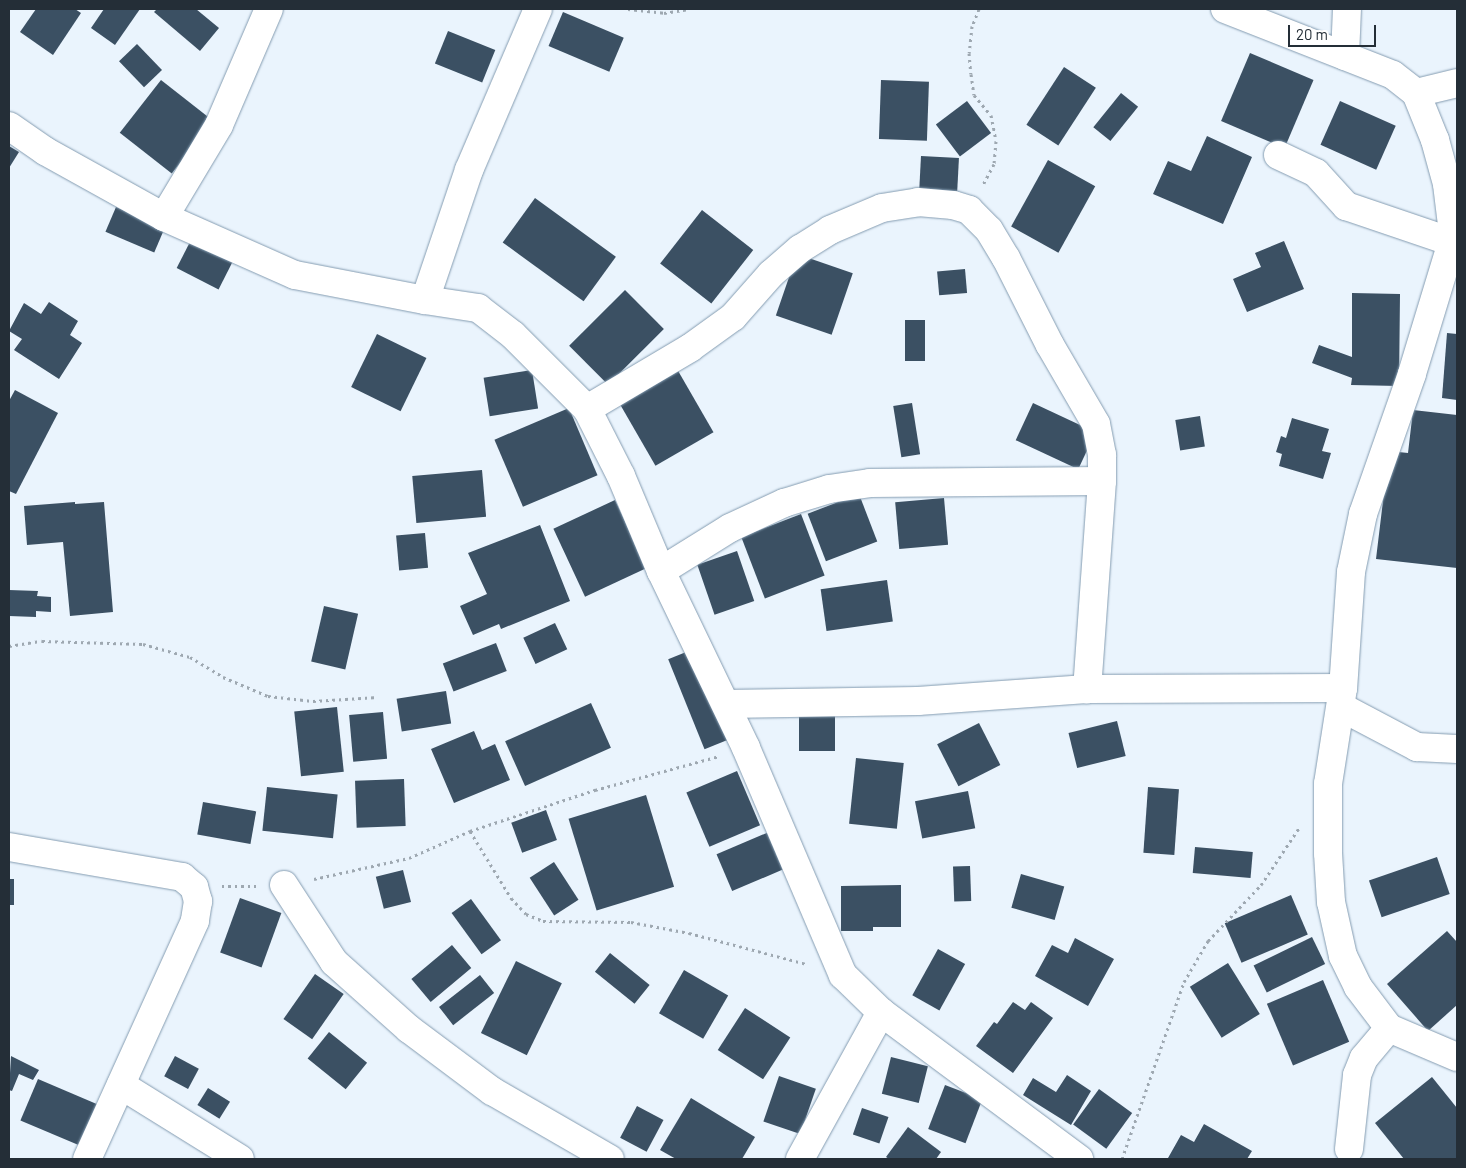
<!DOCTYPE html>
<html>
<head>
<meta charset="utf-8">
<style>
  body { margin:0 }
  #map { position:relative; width:1466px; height:1168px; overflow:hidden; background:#eaf4fd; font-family:Barlow,sans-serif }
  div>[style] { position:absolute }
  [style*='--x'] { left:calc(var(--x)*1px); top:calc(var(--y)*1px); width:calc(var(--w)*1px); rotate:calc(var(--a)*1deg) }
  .building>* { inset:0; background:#3b5063; transform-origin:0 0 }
  .path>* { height:3px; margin-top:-1.5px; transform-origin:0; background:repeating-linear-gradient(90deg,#9ea8b1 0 2.5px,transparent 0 6.5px) }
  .roads { filter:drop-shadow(0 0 1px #849cb1) drop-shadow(0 0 1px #849cb1) }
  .minor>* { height:28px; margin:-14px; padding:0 14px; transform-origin:14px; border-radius:14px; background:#fff }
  span { translate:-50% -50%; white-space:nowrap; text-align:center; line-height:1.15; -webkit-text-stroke:5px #fff; paint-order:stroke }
  .frame { position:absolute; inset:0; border:10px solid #242e37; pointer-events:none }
  .scale { position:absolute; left:1288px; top:25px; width:88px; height:22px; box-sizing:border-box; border:2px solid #242e37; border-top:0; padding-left:6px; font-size:15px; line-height:18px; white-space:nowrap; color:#242e37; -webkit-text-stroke:4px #fff; paint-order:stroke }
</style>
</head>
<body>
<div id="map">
  <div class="building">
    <i style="clip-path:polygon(36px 9px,75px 9px,81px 13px,53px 55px,20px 32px)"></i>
    <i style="clip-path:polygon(104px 9px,140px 9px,115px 45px,91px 28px)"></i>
    <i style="clip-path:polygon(157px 9px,196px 9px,219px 28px,200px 51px,154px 12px)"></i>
    <i style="left:563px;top:12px;width:66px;height:37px;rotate:23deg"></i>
    <i style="left:448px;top:31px;width:51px;height:35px;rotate:22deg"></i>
    <i style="left:137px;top:44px;width:36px;height:25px;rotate:46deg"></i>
    <i style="left:1250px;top:53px;width:69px;height:74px;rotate:23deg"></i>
    <i style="left:1064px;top:67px;width:38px;height:69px;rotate:33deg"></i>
    <i style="left:161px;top:80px;width:66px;height:67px;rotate:38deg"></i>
    <i style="left:881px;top:80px;width:48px;height:59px;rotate:2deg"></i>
    <i style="left:1121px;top:93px;width:22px;height:44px;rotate:39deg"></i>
    <i style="left:967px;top:101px;width:40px;height:39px;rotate:53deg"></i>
    <i style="left:1340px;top:101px;width:61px;height:48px;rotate:24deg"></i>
    <i style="clip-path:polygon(1207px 136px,1252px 157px,1223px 224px,1153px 194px,1168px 161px,1191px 171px)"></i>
    <i style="clip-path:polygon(9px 146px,19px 152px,9px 168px)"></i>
    <i style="left:921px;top:156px;width:38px;height:42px;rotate:3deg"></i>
    <i style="left:1048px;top:160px;width:54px;height:76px;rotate:29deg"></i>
    <i style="left:535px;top:198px;width:100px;height:55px;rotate:36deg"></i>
    <i style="left:116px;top:207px;width:53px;height:27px;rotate:23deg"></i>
    <i style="left:702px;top:210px;width:65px;height:68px;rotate:38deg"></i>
    <i style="left:193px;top:236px;width:47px;height:36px;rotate:27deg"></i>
    <i style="clip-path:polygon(1284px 241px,1304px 289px,1247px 312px,1233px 279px,1261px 267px,1255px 253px)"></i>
    <i style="left:797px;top:254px;width:59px;height:65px;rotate:19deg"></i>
    <i style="left:965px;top:269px;width:24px;height:28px;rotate:85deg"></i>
    <i style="left:625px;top:290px;width:55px;height:79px;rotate:45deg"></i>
    <i style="clip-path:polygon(1352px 293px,1400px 294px,1399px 386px,1351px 385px,1352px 378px,1312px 363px,1319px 345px,1352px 357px)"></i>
    <i style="clip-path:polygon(49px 302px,78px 321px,70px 335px,82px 343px,59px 379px,14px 350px,22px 339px,9px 331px,24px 303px,41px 314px)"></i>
    <i style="left:905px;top:320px;width:20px;height:41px"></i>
    <i style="clip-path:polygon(1447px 333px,1457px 334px,1457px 400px,1442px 398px)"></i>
    <i style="left:377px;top:334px;width:55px;height:59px;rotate:26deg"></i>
    <i style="left:677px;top:369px;width:73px;height:67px;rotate:60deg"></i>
    <i style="left:532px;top:370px;width:39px;height:49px;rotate:81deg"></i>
    <i style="clip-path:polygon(15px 390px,58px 413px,16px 494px,9px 491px,9px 401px)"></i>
    <i style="left:912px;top:403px;width:52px;height:19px;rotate:81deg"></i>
    <i style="left:1033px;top:403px;width:69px;height:41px;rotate:25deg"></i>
    <i style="left:569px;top:408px;width:73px;height:81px;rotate:67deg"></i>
    <i style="clip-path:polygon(1413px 410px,1457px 415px,1457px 568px,1376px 559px,1389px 451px,1408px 453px)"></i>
    <i style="left:1200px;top:416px;width:31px;height:25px;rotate:81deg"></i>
    <i style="clip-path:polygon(1292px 418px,1329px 429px,1322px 451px,1331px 453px,1323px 479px,1279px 466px,1282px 454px,1276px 452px,1281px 436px,1286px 438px)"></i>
    <i style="left:482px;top:470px;width:47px;height:70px;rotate:85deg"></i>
    <i style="left:859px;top:494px;width:51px;height:55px;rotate:69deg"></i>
    <i style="left:944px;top:498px;width:47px;height:49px;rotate:85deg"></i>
    <i style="left:615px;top:500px;width:75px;height:68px;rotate:65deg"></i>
    <i style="clip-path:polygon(75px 502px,75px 504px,104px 502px,113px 612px,70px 616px,63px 542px,27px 545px,24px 506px)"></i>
    <i style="left:801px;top:514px;width:66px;height:64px;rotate:69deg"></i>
    <i style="clip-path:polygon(540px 525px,570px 601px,501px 629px,499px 624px,473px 635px,460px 606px,487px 594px,468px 553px)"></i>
    <i style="left:425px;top:533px;width:35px;height:29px;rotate:85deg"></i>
    <i style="left:737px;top:551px;width:53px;height:42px;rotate:71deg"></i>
    <i style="left:887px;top:580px;width:42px;height:67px;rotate:82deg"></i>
    <i style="clip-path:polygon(9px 590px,38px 591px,37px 596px,51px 597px,51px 612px,36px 611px,36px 617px,9px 616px)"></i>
    <i style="left:324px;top:606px;width:35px;height:57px;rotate:13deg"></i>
    <i style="left:555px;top:623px;width:29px;height:35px;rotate:65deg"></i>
    <i style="left:496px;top:643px;width:30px;height:57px;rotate:69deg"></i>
    <i style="left:696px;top:648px;width:97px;height:30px;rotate:68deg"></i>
    <i style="left:446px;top:691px;width:33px;height:50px;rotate:81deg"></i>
    <i style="left:591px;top:703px;width:49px;height:94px;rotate:66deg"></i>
    <i style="left:337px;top:707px;width:65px;height:43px;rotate:84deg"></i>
    <i style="left:799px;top:710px;width:36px;height:41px"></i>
    <i style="left:383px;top:712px;width:47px;height:34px;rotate:85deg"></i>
    <i style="left:1117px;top:721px;width:36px;height:50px;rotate:76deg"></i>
    <i style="left:979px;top:723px;width:47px;height:47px;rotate:63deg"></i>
    <i style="clip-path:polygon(474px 731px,482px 750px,495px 744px,510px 780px,454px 803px,431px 749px)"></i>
    <i style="left:856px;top:758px;width:48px;height:66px;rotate:6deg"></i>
    <i style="left:737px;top:771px;width:59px;height:55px;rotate:67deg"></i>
    <i style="left:404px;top:779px;width:47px;height:49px;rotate:88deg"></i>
    <i style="left:267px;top:787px;width:71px;height:44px;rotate:6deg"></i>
    <i style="left:1148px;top:787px;width:31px;height:66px;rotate:4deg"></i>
    <i style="left:968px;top:791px;width:38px;height:54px;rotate:79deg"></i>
    <i style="left:646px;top:795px;width:96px;height:81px;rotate:73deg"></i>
    <i style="left:203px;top:802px;width:54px;height:33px;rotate:10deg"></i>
    <i style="left:546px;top:810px;width:32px;height:37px;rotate:70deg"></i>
    <i style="left:769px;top:832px;width:40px;height:57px;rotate:67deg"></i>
    <i style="left:1195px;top:847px;width:58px;height:26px;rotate:5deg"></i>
    <i style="left:1437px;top:857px;width:39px;height:72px;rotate:71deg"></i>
    <i style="left:554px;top:862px;width:45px;height:29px;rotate:57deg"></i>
    <i style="left:970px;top:866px;width:35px;height:17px;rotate:88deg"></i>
    <i style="left:403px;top:870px;width:33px;height:28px;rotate:76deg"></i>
    <i style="left:1021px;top:874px;width:45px;height:35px;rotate:16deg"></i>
    <i style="left:9px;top:879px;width:5px;height:26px"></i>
    <i style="clip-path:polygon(901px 885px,901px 927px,873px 927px,873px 931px,841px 931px,841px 886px)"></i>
    <i style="left:1291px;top:895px;width:43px;height:72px;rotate:67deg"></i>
    <i style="left:240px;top:898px;width:44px;height:58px;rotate:20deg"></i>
    <i style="left:471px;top:899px;width:51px;height:24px;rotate:54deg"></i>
    <i style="clip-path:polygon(1447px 931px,1457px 942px,1457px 1005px,1428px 1031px,1387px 984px)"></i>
    <i style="left:1312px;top:937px;width:30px;height:65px;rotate:64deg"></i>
    <i style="clip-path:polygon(1075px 938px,1114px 959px,1088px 1006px,1035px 976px,1052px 945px,1068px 953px)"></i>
    <i style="left:452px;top:945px;width:30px;height:53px;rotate:50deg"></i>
    <i style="left:938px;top:949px;width:31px;height:53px;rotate:29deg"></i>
    <i style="left:610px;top:953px;width:51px;height:24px;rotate:39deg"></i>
    <i style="left:516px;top:961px;width:51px;height:80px;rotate:26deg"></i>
    <i style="left:1228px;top:963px;width:60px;height:45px;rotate:58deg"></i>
    <i style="left:684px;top:970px;width:51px;height:50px;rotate:30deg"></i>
    <i style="left:315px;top:974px;width:35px;height:55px;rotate:35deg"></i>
    <i style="left:480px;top:975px;width:23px;height:52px;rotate:52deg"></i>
    <i style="left:1323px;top:980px;width:67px;height:61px;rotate:67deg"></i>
    <i style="clip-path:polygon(1013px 1002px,1025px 1010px,1031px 1002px,1053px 1018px,1013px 1073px,976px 1046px,994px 1022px,997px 1024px)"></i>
    <i style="left:745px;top:1008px;width:54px;height:50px;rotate:33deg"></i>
    <i style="left:329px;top:1032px;width:49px;height:34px;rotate:39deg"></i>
    <i style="clip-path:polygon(11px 1056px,39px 1070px,33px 1080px,19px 1074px,12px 1091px,9px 1090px)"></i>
    <i style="left:175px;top:1056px;width:27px;height:23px;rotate:28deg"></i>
    <i style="left:891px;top:1057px;width:38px;height:38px;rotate:14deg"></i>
    <i style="clip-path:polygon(1067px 1075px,1091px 1091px,1071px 1125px,1023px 1095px,1033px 1078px,1056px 1092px)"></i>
    <i style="left:779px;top:1076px;width:39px;height:48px;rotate:19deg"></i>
    <i style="clip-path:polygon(1432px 1077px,1457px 1108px,1457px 1159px,1404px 1159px,1375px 1123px)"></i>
    <i style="left:38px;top:1079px;width:65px;height:45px;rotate:23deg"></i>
    <i style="left:945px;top:1085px;width:40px;height:47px;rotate:21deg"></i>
    <i style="left:208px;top:1088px;width:26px;height:20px;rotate:32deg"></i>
    <i style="left:1099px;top:1089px;width:41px;height:44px;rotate:36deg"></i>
    <i style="clip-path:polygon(691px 1098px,755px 1137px,742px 1159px,676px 1159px,660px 1150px)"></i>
    <i style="left:637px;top:1106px;width:30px;height:36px;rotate:28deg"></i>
    <i style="left:862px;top:1108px;width:28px;height:28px;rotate:19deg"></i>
    <i style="clip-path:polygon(1204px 1124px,1252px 1151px,1247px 1159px,1168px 1158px,1181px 1135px,1194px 1142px)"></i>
    <i style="clip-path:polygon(908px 1127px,941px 1152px,936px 1159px,889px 1159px,886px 1157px)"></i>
  </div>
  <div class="path">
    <i style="--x:628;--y:9;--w:36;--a:6"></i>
    <i style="--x:664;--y:13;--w:24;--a:-9"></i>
    <i style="--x:979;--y:9;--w:18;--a:112"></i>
    <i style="--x:972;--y:26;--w:27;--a:96"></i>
    <i style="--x:969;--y:53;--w:21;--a:85"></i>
    <i style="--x:971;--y:74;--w:21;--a:82"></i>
    <i style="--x:974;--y:95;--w:26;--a:50"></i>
    <i style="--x:991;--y:115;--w:26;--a:79"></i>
    <i style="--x:996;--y:141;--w:23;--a:95"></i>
    <i style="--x:994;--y:164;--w:24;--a:118"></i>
    <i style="--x:9;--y:646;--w:33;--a:-9"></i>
    <i style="--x:42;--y:641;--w:101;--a:1.7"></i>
    <i style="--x:143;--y:644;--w:49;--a:15.5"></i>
    <i style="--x:190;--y:657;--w:39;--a:31"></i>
    <i style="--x:223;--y:677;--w:49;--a:22.9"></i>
    <i style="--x:268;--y:696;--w:45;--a:6.3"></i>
    <i style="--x:313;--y:701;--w:65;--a:-3.5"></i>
    <i style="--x:470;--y:831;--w:79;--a:58.5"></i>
    <i style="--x:511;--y:898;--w:22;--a:47"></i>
    <i style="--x:526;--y:914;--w:18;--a:22"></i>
    <i style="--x:543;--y:921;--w:88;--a:0.7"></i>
    <i style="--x:631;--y:922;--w:59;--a:10.7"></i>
    <i style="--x:689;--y:933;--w:121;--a:14.8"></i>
    <i style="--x:314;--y:879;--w:97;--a:-12.5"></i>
    <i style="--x:409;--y:858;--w:67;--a:-23.9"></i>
    <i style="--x:470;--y:831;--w:132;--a:-18.2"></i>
    <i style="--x:595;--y:790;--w:129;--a:-15.3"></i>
    <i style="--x:222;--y:886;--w:34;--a:0"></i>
    <i style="--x:1122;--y:1159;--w:188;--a:-70.7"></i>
    <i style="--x:1184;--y:982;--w:48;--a:-59.7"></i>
    <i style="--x:1208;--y:941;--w:77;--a:-46.6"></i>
    <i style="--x:1261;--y:885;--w:69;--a:-56.3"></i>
  </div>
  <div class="roads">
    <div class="minor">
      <i style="--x:1225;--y:9;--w:180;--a:21.4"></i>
      <i style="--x:1393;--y:75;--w:29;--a:38"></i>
      <i style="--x:1416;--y:93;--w:51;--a:68"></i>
      <i style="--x:1435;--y:140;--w:46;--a:74.7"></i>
      <i style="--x:1447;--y:184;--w:39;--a:83"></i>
      <i style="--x:1452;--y:223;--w:19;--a:90"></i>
      <i style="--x:1452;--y:242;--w:138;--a:106.9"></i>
      <i style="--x:1412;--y:374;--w:148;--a:109.3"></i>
      <i style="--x:1363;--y:514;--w:59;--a:101.7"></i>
      <i style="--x:1351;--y:572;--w:116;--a:93.9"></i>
      <i style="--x:1343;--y:688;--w:97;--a:98.9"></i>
      <i style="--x:1328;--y:784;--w:69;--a:90"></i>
      <i style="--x:1328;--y:853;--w:49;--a:86.5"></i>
      <i style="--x:1331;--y:902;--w:55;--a:77.5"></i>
      <i style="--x:1343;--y:956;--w:34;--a:64"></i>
      <i style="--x:1358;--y:987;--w:51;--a:52.9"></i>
      <i style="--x:1389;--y:1028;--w:74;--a:23.1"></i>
      <i style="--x:1345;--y:56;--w:47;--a:-87.6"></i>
      <i style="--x:1416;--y:93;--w:42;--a:-13.7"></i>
      <i style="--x:9;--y:126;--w:44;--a:34.8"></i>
      <i style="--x:45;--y:151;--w:136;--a:29"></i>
      <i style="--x:164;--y:217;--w:143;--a:23.9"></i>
      <i style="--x:295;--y:275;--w:132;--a:10.9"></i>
      <i style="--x:425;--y:300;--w:54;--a:8.6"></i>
      <i style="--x:478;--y:308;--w:44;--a:37.6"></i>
      <i style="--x:513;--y:335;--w:105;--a:45"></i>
      <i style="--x:587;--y:409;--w:75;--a:63.1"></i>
      <i style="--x:621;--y:476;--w:103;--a:67.2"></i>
      <i style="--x:661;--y:571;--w:196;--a:64.3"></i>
      <i style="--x:746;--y:748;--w:247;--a:66.9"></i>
      <i style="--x:843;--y:975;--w:53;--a:44.2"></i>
      <i style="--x:881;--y:1012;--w:247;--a:36.6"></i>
      <i style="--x:1278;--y:155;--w:42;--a:25.3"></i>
      <i style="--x:1316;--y:173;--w:45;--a:47.7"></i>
      <i style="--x:1346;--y:206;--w:112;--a:18.8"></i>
      <i style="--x:164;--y:217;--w:107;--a:-59.1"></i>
      <i style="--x:219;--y:125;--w:126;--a:-66.7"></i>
      <i style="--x:425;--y:300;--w:137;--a:-71.3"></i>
      <i style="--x:469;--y:170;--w:175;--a:-66.8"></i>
      <i style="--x:587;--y:409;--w:120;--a:-30.6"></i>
      <i style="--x:690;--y:348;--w:53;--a:-35.8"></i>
      <i style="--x:733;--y:317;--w:57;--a:-48.5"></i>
      <i style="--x:771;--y:274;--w:38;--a:-41"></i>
      <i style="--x:800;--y:249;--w:36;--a:-32"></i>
      <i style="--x:830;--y:230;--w:56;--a:-22.9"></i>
      <i style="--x:882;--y:208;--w:36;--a:-9"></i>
      <i style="--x:918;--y:202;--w:35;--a:5"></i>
      <i style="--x:953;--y:205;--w:17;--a:17"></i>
      <i style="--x:969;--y:210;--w:28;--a:45"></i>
      <i style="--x:989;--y:230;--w:33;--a:59"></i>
      <i style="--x:1006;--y:258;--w:97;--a:63.2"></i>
      <i style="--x:1050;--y:345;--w:91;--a:59.8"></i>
      <i style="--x:1096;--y:424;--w:32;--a:79"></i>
      <i style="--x:1102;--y:455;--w:26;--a:90"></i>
      <i style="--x:1102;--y:481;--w:209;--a:94.1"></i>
      <i style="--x:661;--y:571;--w:81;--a:-31.9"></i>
      <i style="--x:730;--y:528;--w:60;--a:-24.8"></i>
      <i style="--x:784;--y:503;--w:47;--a:-17.3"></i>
      <i style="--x:829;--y:489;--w:41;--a:-8.3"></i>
      <i style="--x:870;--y:483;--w:232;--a:-0.5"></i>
      <i style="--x:726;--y:704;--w:192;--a:-0.9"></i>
      <i style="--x:918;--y:701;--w:169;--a:-4.1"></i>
      <i style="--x:1087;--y:689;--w:256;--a:-0.2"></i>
      <i style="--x:1341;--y:707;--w:86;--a:27.8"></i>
      <i style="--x:1417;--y:747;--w:40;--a:2.9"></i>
      <i style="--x:9;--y:847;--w:176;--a:9.8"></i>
      <i style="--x:182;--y:877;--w:16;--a:40"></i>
      <i style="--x:194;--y:887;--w:15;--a:74"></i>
      <i style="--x:198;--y:901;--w:20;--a:99"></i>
      <i style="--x:195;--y:921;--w:261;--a:114.4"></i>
      <i style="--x:284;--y:885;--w:92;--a:57"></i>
      <i style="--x:334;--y:962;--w:101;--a:41.8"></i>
      <i style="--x:409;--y:1029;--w:104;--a:36.8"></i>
      <i style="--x:492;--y:1091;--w:136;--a:30"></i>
      <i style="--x:121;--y:1085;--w:140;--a:31.9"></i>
      <i style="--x:1349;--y:1149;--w:74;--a:-83.8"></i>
      <i style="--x:1357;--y:1075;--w:18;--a:-68"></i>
      <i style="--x:1364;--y:1058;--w:39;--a:-50"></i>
      <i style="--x:800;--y:1159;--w:168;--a:-61.1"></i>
    </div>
  </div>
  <div class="frame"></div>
  <div class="scale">20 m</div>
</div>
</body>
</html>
